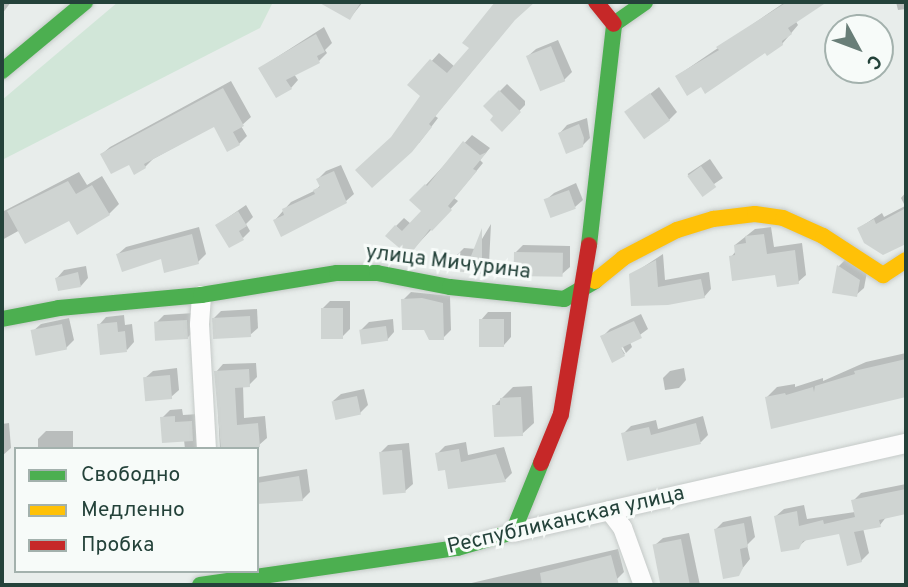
<!DOCTYPE html>
<html>
<head>
<meta charset="utf-8">
<style>
  body { margin:0 }
  #map { position:relative; width:908px; height:587px; overflow:hidden; background:#e8edeb; font-family:Overpass,sans-serif }
  div>[style] { position:absolute }
  [style*='--x'] { left:calc(var(--x)*1px); top:calc(var(--y)*1px); width:calc(var(--w)*1px); rotate:calc(var(--a)*1deg) }
  .green>* { inset:0; background:#d1e6d8 }
  .shadow>* { inset:0; background:#0003; transform-origin:0 0 }
  .building>* { inset:0; background:#cfd4d2; transform-origin:0 0 }
  .roads { filter:drop-shadow(0 0 2px #c5cac8) drop-shadow(0 0 2px #c5cac8) }
  .street>* { height:19px; margin:-9.5px; padding:0 9.5px; transform-origin:9.5px; border-radius:9.5px; background:#fcfcfc }
  .fast>* { height:16px; margin:-8px; padding:0 8px; transform-origin:8px; border-radius:8px; background:#4caf50 }
  .slow>* { height:16px; margin:-8px; padding:0 8px; transform-origin:8px; border-radius:8px; background:#ffc107 }
  .jam>* { height:16px; margin:-8px; padding:0 8px; transform-origin:8px; border-radius:8px; background:#c62828 }
  span { translate:-50% -50%; white-space:nowrap; text-align:center; line-height:1.15; -webkit-text-stroke:6px #f7fbf9; paint-order:stroke }
  .street-label { font-size:21px; color:#24423a }
  .frame { position:absolute; inset:0; border:4px solid #24423a; pointer-events:none }
  .legend { position:absolute; left:14px; top:447px; width:245px; height:126px; box-sizing:border-box; background:#f7fbf9; border:2px solid #a3b1ad; margin:0; padding:9px 12px; list-style:none; font-size:21px; color:#24423a }
  .legend li { display:flex; align-items:center; gap:14px; height:35px }
  .legend b { width:35px; border:2px solid #a3b1ad }
  .north { position:absolute; left:824px; top:14px; width:70px; height:70px; box-sizing:border-box; background:#f7fbf9; border:2px solid #a3b1ad; border-radius:50%; rotate:131deg; font-size:19px; font-weight:700; line-height:28px; text-align:center; color:#24423a }
  .north::after { content:''; display:block; margin:auto; width:24px; height:32px; background:#697e78; clip-path:polygon(50% 0,100% 100%,50% 72%,0 100%) }
</style>
</head>
<body>
<div id="map">
  <div class="green">
    <i style="clip-path:polygon(118px 2px,273px 2px,260px 28px,2px 160px,2px 100px)"></i>
  </div>
  <div class="shadow">
    <i style="clip-path:polygon(2px 2px,11px 2px,2px 14px)"></i>
    <i style="clip-path:polygon(340px 2px,363px 2px,350px 18px,335px 10px)"></i>
    <i style="clip-path:polygon(497px 2px,534px 2px,519px 14px,435px 116px,438px 118px,419px 143px,394px 136px,423px 96px,410px 85px,439px 53px,455px 67px,471px 48px,465px 42px)"></i>
    <i style="clip-path:polygon(785px 2px,824px 2px,795px 20px,798px 25px,782px 44px,702px 85px,677px 76px)"></i>
    <i style="clip-path:polygon(896px 2px,906px 2px,906px 9px,898px 10px)"></i>
    <i style="clip-path:polygon(324px 27px,332px 43px,325px 50px,327px 53px,319px 61px,294px 74px,298px 80px,291px 88px,260px 68px)"></i>
    <i style="clip-path:polygon(558px 40px,572px 72px,564px 80px,528px 56px,536px 49px)"></i>
    <i style="clip-path:polygon(231px 81px,251px 117px,241px 126px,247px 136px,239px 144px,215px 125px,153px 159px,145px 167px,102px 154px,110px 147px)"></i>
    <i style="clip-path:polygon(507px 84px,525px 101px,525px 105px,502px 129px,496px 116px,485px 106px)"></i>
    <i style="clip-path:polygon(659px 87px,677px 112px,669px 120px,627px 112px)"></i>
    <i style="clip-path:polygon(587px 118px,590px 138px,582px 146px,560px 133px,567px 125px)"></i>
    <i style="clip-path:polygon(472px 135px,490px 148px,480px 160px,483px 163px,454px 198px,458px 201px,416px 246px,396px 226px,404px 218px,411px 224px,424px 211px,412px 200px)"></i>
    <i style="left:710px;top:159px;width:23px;height:27px;rotate:56deg"></i>
    <i style="clip-path:polygon(341px 165px,354px 194px,346px 201px,275px 220px,291px 202px,314px 191px,321px 185px,318px 179px,326px 171px)"></i>
    <i style="clip-path:polygon(79px 172px,87px 185px,102px 176px,119px 204px,109px 214px,70px 218px,20px 230px,2px 240px,2px 212px)"></i>
    <i style="clip-path:polygon(576px 183px,583px 200px,575px 207px,546px 200px,554px 193px)"></i>
    <i style="clip-path:polygon(906px 192px,906px 242px,883px 253px,859px 228px,882px 213px,884px 217px,905px 206px,901px 198px)"></i>
    <i style="clip-path:polygon(246px 205px,253px 217px,246px 224px,250px 231px,243px 238px,217px 225px)"></i>
    <i style="clip-path:polygon(491px 224px,489px 264px,482px 272px,456px 256px,464px 248px,476px 249px)"></i>
    <i style="clip-path:polygon(199px 227px,206px 254px,198px 262px,118px 254px,126px 247px)"></i>
    <i style="clip-path:polygon(771px 227px,774px 247px,802px 243px,806px 275px,798px 282px,731px 257px,736px 251px,735px 245px,755px 229px)"></i>
    <i style="clip-path:polygon(523px 245px,570px 246px,570px 267px,562px 274px,515px 253px)"></i>
    <i style="clip-path:polygon(663px 254px,665px 280px,709px 272px,711px 289px,704px 297px,668px 303px,631px 275px)"></i>
    <i style="clip-path:polygon(846px 259px,867px 272px,864px 288px,856px 295px,834px 292px,839px 266px)"></i>
    <i style="clip-path:polygon(86px 266px,88px 278px,81px 286px,57px 278px,64px 270px)"></i>
    <i style="clip-path:polygon(411px 292px,450px 296px,451px 330px,443px 338px,425px 328px,403px 300px)"></i>
    <i style="clip-path:polygon(330px 301px,350px 301px,350px 329px,342px 337px,323px 308px)"></i>
    <i style="clip-path:polygon(257px 309px,258px 328px,250px 335px,213px 319px,221px 311px)"></i>
    <i style="clip-path:polygon(488px 312px,511px 312px,511px 337px,504px 345px,481px 320px)"></i>
    <i style="clip-path:polygon(194px 313px,195px 330px,187px 338px,156px 323px,164px 315px)"></i>
    <i style="clip-path:polygon(641px 314px,648px 329px,630px 342px,632px 347px,626px 353px,619px 339px,616px 340px,625px 354px,613px 360px,602px 337px,610px 329px)"></i>
    <i style="clip-path:polygon(124px 315px,125px 325px,132px 324px,134px 342px,127px 350px,99px 325px,106px 317px)"></i>
    <i style="clip-path:polygon(69px 318px,74px 340px,66px 348px,33px 331px,41px 324px)"></i>
    <i style="clip-path:polygon(393px 319px,394px 332px,387px 340px,361px 330px,369px 322px)"></i>
    <i style="clip-path:polygon(906px 353px,906px 396px,772px 427px,767px 397px,777px 387px,795px 384px,795px 387px,823px 378px,823px 381px,866px 362px)"></i>
    <i style="clip-path:polygon(256px 363px,257px 377px,249px 385px,243px 385px,244px 418px,265px 416px,267px 438px,259px 445px,220px 449px,216px 372px,223px 364px)"></i>
    <i style="clip-path:polygon(177px 368px,179px 390px,171px 397px,145px 378px,153px 371px)"></i>
    <i style="clip-path:polygon(684px 368px,686px 380px,679px 388px,665px 390px,663px 378px,670px 371px)"></i>
    <i style="clip-path:polygon(532px 386px,534px 423px,522px 434px,494px 406px,513px 387px)"></i>
    <i style="clip-path:polygon(364px 389px,368px 405px,360px 413px,333px 401px,341px 394px)"></i>
    <i style="clip-path:polygon(182px 409px,183px 415px,199px 414px,206px 449px,185px 449px,184px 440px,162px 418px,170px 410px)"></i>
    <i style="clip-path:polygon(703px 416px,708px 435px,701px 442px,623px 434px,631px 426px,656px 420px,658px 429px)"></i>
    <i style="clip-path:polygon(9px 423px,11px 448px,2px 456px,2px 424px)"></i>
    <i style="clip-path:polygon(46px 431px,73px 431px,73px 449px,38px 449px,38px 439px)"></i>
    <i style="clip-path:polygon(466px 442px,468px 455px,504px 447px,512px 473px,505px 480px,446px 468px,437px 454px,445px 446px)"></i>
    <i style="clip-path:polygon(409px 443px,413px 484px,405px 491px,381px 452px,388px 445px)"></i>
    <i style="clip-path:polygon(307px 469px,310px 492px,302px 500px,257px 502px,259px 477px)"></i>
    <i style="clip-path:polygon(906px 484px,906px 513px,887px 516px,880px 525px,863px 528px,869px 553px,861px 561px,840px 532px,807px 539px,798px 547px,776px 516px,784px 509px,804px 505px,807px 519px,855px 512px,853px 501px,861px 493px)"></i>
    <i style="clip-path:polygon(751px 516px,755px 537px,747px 545px,750px 559px,738px 574px,716px 529px,723px 522px)"></i>
    <i style="clip-path:polygon(689px 533px,700px 585px,664px 585px,655px 545px,663px 538px)"></i>
    <i style="clip-path:polygon(618px 549px,624px 572px,617px 579px,589px 585px,463px 585px)"></i>
  </div>
  <div class="building">
    <i style="clip-path:polygon(318px 2px,361px 2px,350px 20px)"></i>
    <i style="clip-path:polygon(495px 2px,535px 2px,515px 20px,429px 124px,432px 127px,412px 152px,372px 188px,355px 170px,391px 137px,420px 96px,407px 85px,430px 59px,447px 73px,469px 48px,462px 43px)"></i>
    <i style="clip-path:polygon(787px 2px,827px 2px,788px 28px,792px 34px,782px 41px,783px 45px,767px 56px,765px 53px,705px 94px,701px 87px,687px 96px,675px 76px,719px 50px,716px 47px)"></i>
    <i style="clip-path:polygon(316px 34px,325px 52px,317px 56px,320px 63px,286px 80px,292px 89px,276px 98px,258px 68px)"></i>
    <i style="left:551px;top:46px;width:38px;height:27px;rotate:68deg"></i>
    <i style="clip-path:polygon(223px 88px,244px 126px,233px 132px,240px 145px,227px 152px,214px 127px,144px 164px,146px 168px,134px 175px,129px 165px,111px 174px,100px 154px)"></i>
    <i style="clip-path:polygon(499px 90px,521px 112px,502px 132px,490px 120px,493px 116px,483px 106px)"></i>
    <i style="left:650px;top:93px;width:34px;height:32px;rotate:54deg"></i>
    <i style="clip-path:polygon(579px 124px,584px 138px,583px 147px,566px 154px,558px 133px)"></i>
    <i style="clip-path:polygon(463px 141px,480px 155px,487px 152px,473px 169px,477px 171px,448px 206px,452px 210px,432px 231px,430px 229px,409px 256px,385px 236px,395px 225px,402px 231px,421px 211px,409px 200px,425px 184px,427px 186px)"></i>
    <i style="left:701px;top:166px;width:26px;height:17px;rotate:54deg"></i>
    <i style="clip-path:polygon(334px 171px,347px 203px,281px 237px,273px 220px,284px 215px,282px 209px,315px 194px,313px 190px,320px 187px,316px 179px)"></i>
    <i style="clip-path:polygon(68px 181px,76px 194px,92px 185px,110px 215px,77px 235px,69px 221px,25px 244px,7px 211px)"></i>
    <i style="left:569px;top:190px;width:20px;height:27px;rotate:70deg"></i>
    <i style="clip-path:polygon(906px 208px,906px 244px,883px 255px,864px 243px,857px 228px,874px 219px,876px 224px)"></i>
    <i style="clip-path:polygon(238px 211px,247px 226px,239px 231px,244px 240px,229px 248px,215px 225px)"></i>
    <i style="clip-path:polygon(482px 228px,482px 274px,454px 271px,455px 255px,471px 256px)"></i>
    <i style="clip-path:polygon(192px 234px,199px 264px,164px 273px,161px 259px,122px 272px,116px 254px)"></i>
    <i style="clip-path:polygon(764px 234px,767px 254px,795px 250px,799px 284px,777px 287px,775px 275px,732px 281px,729px 256px,735px 255px,734px 245px,746px 243px,745px 236px)"></i>
    <i style="left:514px;top:252px;width:49px;height:24px;rotate:1deg"></i>
    <i style="clip-path:polygon(656px 260px,658px 287px,701px 279px,705px 298px,668px 305px,631px 306px,629px 274px)"></i>
    <i style="clip-path:polygon(837px 265px,860px 280px,857px 297px,832px 293px)"></i>
    <i style="clip-path:polygon(78px 272px,81px 287px,58px 291px,55px 278px)"></i>
    <i style="clip-path:polygon(422px 298px,443px 303px,444px 340px,429px 340px,424px 330px,402px 330px,401px 299px)"></i>
    <i style="left:321px;top:308px;width:22px;height:31px"></i>
    <i style="left:250px;top:316px;width:21px;height:38px;rotate:87deg"></i>
    <i style="left:479px;top:319px;width:25px;height:28px"></i>
    <i style="left:187px;top:320px;width:19px;height:33px;rotate:87deg"></i>
    <i style="clip-path:polygon(634px 321px,642px 338px,621px 348px,625px 356px,612px 363px,600px 336px)"></i>
    <i style="clip-path:polygon(117px 322px,118px 332px,125px 331px,127px 352px,100px 355px,97px 324px)"></i>
    <i style="left:62px;top:324px;width:26px;height:32px;rotate:79deg"></i>
    <i style="left:386px;top:326px;width:15px;height:27px;rotate:82deg"></i>
    <i style="clip-path:polygon(906px 359px,906px 397px,771px 429px,765px 397px,785px 393px,786px 395px,813px 387px,814px 392px,815px 386px,855px 374px,854px 371px)"></i>
    <i style="clip-path:polygon(249px 369px,250px 387px,235px 388px,237px 425px,258px 423px,260px 447px,221px 449px,214px 371px)"></i>
    <i style="left:170px;top:375px;width:24px;height:27px;rotate:85deg"></i>
    <i style="left:357px;top:396px;width:19px;height:26px;rotate:78deg"></i>
    <i style="clip-path:polygon(521px 397px,523px 436px,494px 437px,492px 405px,500px 405px,500px 398px)"></i>
    <i style="clip-path:polygon(175px 416px,175px 422px,192px 421px,193px 441px,162px 443px,160px 417px)"></i>
    <i style="clip-path:polygon(696px 423px,701px 444px,627px 461px,621px 433px,649px 427px,651px 435px)"></i>
    <i style="clip-path:polygon(459px 449px,461px 462px,496px 454px,506px 482px,448px 489px,445px 470px,438px 471px,435px 453px)"></i>
    <i style="left:402px;top:450px;width:43px;height:23px;rotate:85deg"></i>
    <i style="clip-path:polygon(299px 476px,303px 501px,257px 504px,257px 483px)"></i>
    <i style="clip-path:polygon(906px 489px,906px 514px,879px 520px,881px 527px,854px 532px,862px 562px,847px 566px,839px 534px,803px 541px,799px 549px,781px 552px,774px 516px,797px 511px,799px 526px,823px 520px,824px 524px,855px 517px,851px 500px)"></i>
    <i style="clip-path:polygon(744px 523px,748px 547px,740px 549px,743px 568px,739px 576px,723px 579px,714px 529px)"></i>
    <i style="left:681px;top:539px;width:47px;height:29px;rotate:79deg"></i>
    <i style="clip-path:polygon(611px 555px,619px 585px,542px 585px,540px 573px)"></i>
  </div>
  <div class="roads">
    <div class="street">
      <i style="--x:201;--y:295;--w:29;--a:94"></i>
      <i style="--x:199;--y:324;--w:125;--a:86.8"></i>
      <i style="--x:609;--y:510;--w:21;--a:53"></i>
      <i style="--x:622;--y:527;--w:62;--a:70.1"></i>
      <i style="--x:513;--y:532;--w:403;--a:-12.8"></i>
    </div>
    <div class="fast">
      <i style="--x:2;--y:71;--w:108;--a:-39.7"></i>
      <i style="--x:589;--y:245;--w:222;--a:-83.5"></i>
      <i style="--x:614;--y:24;--w:38;--a:-35"></i>
      <i style="--x:2;--y:319;--w:58;--a:-10.9"></i>
      <i style="--x:59;--y:308;--w:143;--a:-5.2"></i>
      <i style="--x:201;--y:295;--w:138;--a:-9.2"></i>
      <i style="--x:337;--y:273;--w:40;--a:0"></i>
      <i style="--x:377;--y:273;--w:74;--a:10.9"></i>
      <i style="--x:450;--y:287;--w:115;--a:6"></i>
      <i style="--x:564;--y:299;--w:36;--a:-30"></i>
      <i style="--x:200;--y:585;--w:260;--a:-8.2"></i>
      <i style="--x:457;--y:548;--w:58;--a:-15.9"></i>
      <i style="--x:513;--y:532;--w:74;--a:-67.9"></i>
    </div>
    <div class="slow">
      <i style="--x:595;--y:281;--w:36;--a:-39"></i>
      <i style="--x:623;--y:258;--w:61;--a:-27.4"></i>
      <i style="--x:677;--y:230;--w:38;--a:-17"></i>
      <i style="--x:713;--y:219;--w:42;--a:-6.8"></i>
      <i style="--x:755;--y:214;--w:28;--a:8"></i>
      <i style="--x:783;--y:218;--w:44;--a:24.2"></i>
      <i style="--x:823;--y:236;--w:72;--a:33"></i>
      <i style="--x:883;--y:275;--w:27;--a:-33"></i>
    </div>
    <div class="jam">
      <i style="--x:596;--y:2;--w:28;--a:51"></i>
      <i style="--x:541;--y:463;--w:53;--a:-67.8"></i>
      <i style="--x:561;--y:414;--w:171;--a:-80.6"></i>
    </div>
  </div>
  <div class="street-label">
    <span style="left:448px;top:263px;rotate:7deg">улица Мичурина</span>
    <span style="left:566px;top:521px;rotate:-13deg">Республиканская улица</span>
  </div>
  <div class="frame"></div>
  <ul class="legend">
  <li><b style="height:9px;background:#4caf50"></b>Свободно</li>
  <li><b style="height:9px;background:#ffc107"></b>Медленно</li>
  <li><b style="height:9px;background:#c62828"></b>Пробка</li>
  </ul>
  <div class="north">С</div>
</div>
</body>
</html>
